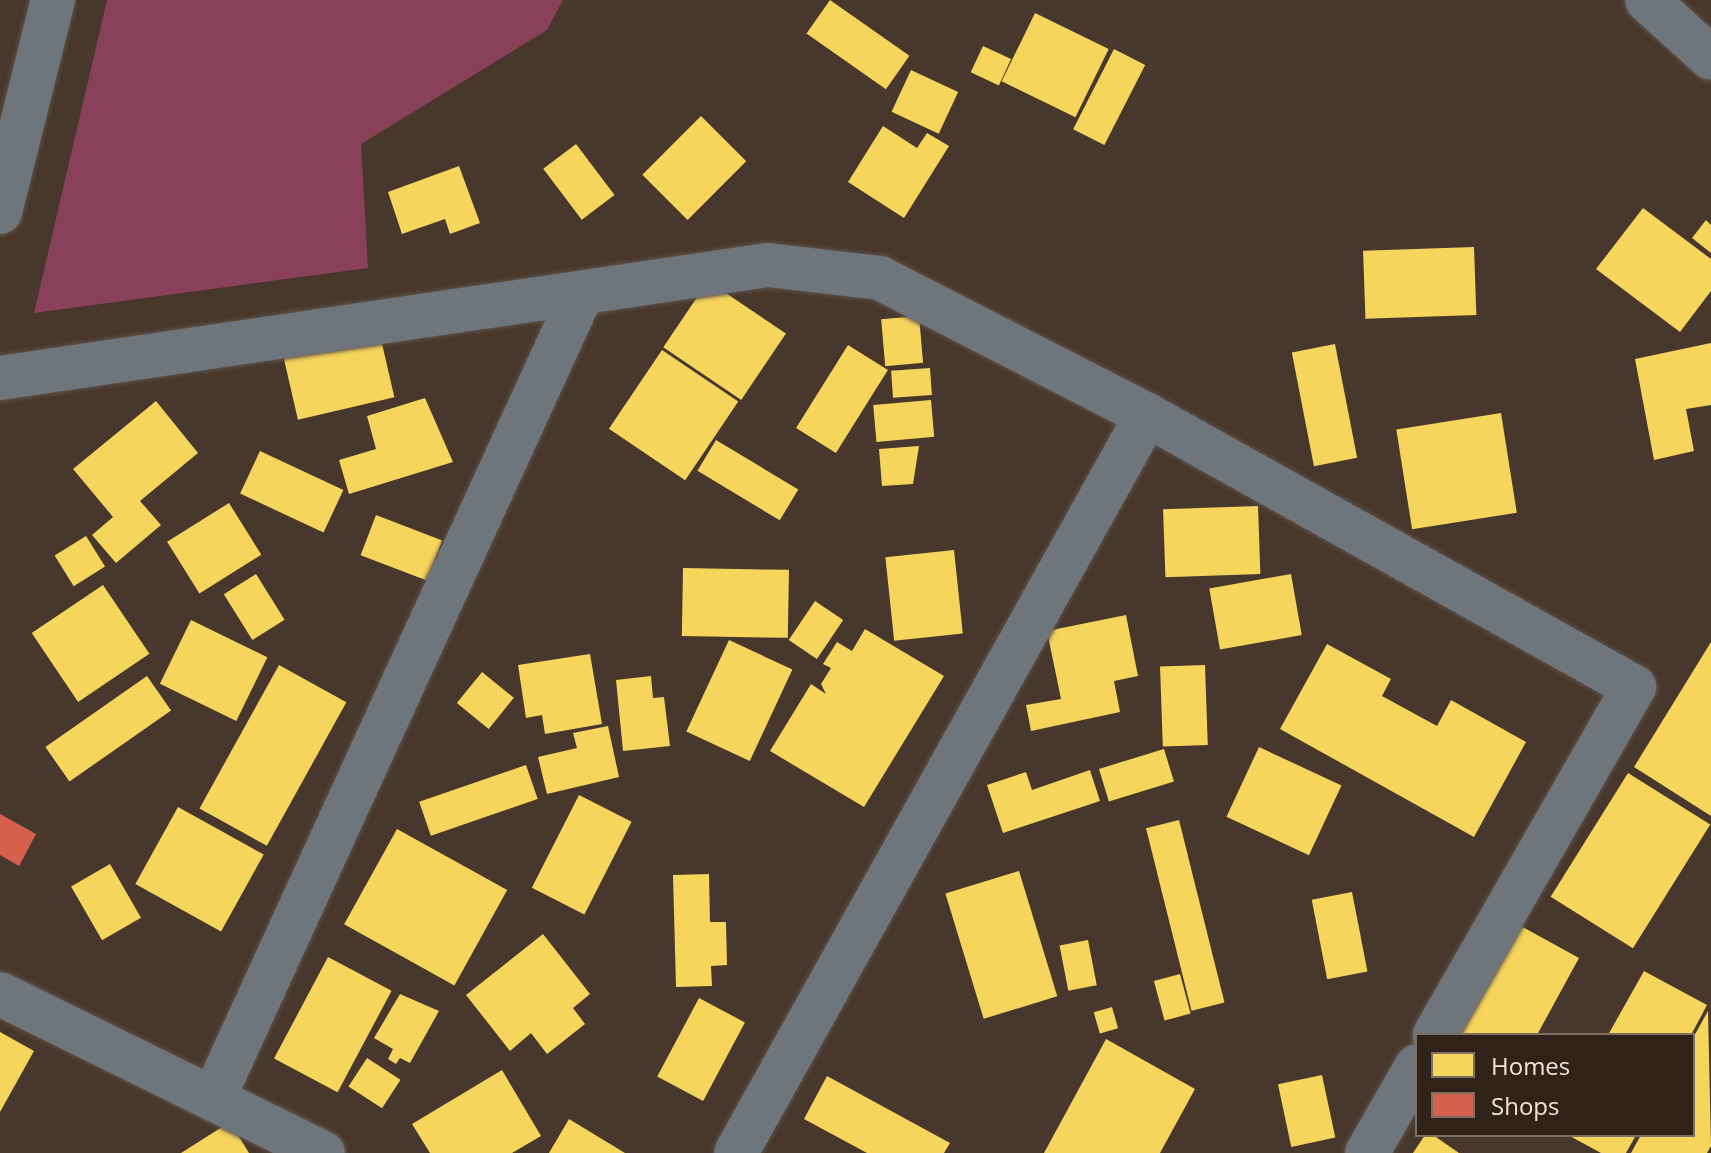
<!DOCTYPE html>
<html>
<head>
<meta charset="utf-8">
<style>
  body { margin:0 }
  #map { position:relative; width:1711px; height:1153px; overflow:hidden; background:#47372c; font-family:"Open Sans",sans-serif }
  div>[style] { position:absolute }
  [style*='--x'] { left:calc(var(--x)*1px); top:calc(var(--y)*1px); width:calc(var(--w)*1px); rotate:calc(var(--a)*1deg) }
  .green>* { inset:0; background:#89415a }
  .homes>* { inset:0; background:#f6d55c; transform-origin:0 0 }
  .shops>* { inset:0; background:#d6604d }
  .roads { filter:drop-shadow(0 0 2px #60534a) drop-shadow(0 0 2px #60534a) }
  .minor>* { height:44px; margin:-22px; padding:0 22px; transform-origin:22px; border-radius:22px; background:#6e767b }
  .tertiary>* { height:44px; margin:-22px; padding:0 22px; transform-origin:22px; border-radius:22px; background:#6e767b }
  span { translate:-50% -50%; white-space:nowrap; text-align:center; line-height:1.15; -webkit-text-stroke:8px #2f2218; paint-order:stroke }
  .legend { position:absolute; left:1415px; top:1033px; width:280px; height:104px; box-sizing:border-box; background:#2f2218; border:2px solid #7e6f64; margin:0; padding:10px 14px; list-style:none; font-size:24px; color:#f4e2d5 }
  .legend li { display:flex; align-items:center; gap:16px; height:40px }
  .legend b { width:40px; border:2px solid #7e6f64 }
</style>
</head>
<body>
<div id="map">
  <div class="green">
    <i style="clip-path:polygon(107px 0,563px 0,547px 30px,361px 144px,368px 268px,34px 313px)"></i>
  </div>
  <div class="homes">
    <i style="left:830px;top:0;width:97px;height:41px;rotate:35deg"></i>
    <i style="left:1035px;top:13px;width:82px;height:76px;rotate:26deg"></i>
    <i style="left:983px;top:46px;width:31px;height:29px;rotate:25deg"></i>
    <i style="left:1114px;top:49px;width:35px;height:90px;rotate:27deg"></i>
    <i style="left:911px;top:70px;width:52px;height:46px;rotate:25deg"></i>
    <i style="left:701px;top:116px;width:64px;height:83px;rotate:45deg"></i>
    <i style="clip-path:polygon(883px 126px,917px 148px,927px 133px,949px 146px,904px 218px,848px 182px)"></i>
    <i style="left:576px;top:144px;width:64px;height:41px;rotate:53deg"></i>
    <i style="clip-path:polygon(459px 166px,480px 223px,450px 234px,445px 219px,402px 234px,388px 192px)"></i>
    <i style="clip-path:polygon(1643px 208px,1711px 259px,1711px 291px,1680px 332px,1596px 269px)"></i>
    <i style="clip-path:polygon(1706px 220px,1711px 225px,1711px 253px,1692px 238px)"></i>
    <i style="left:1474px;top:247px;width:68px;height:111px;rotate:88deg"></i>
    <i style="left:708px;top:281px;width:94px;height:80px;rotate:34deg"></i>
    <i style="left:919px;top:316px;width:47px;height:38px;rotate:85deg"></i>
    <i style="left:380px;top:335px;width:64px;height:99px;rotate:77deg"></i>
    <i style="clip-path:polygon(1711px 343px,1711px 405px,1686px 409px,1694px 451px,1654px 460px,1635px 359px)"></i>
    <i style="left:1335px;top:344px;width:116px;height:44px;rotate:79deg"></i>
    <i style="left:848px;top:345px;width:47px;height:98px;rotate:32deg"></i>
    <i style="left:662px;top:350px;width:92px;height:95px;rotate:34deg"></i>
    <i style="left:930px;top:368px;width:27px;height:39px;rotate:86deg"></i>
    <i style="clip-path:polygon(425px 398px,453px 462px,349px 494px,339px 460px,376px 449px,367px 416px)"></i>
    <i style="left:931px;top:400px;width:37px;height:58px;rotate:85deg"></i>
    <i style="clip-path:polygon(156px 401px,198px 453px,140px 501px,161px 525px,116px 563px,92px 535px,113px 517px,73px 469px)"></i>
    <i style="left:1501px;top:413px;width:101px;height:106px;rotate:81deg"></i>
    <i style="left:716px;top:440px;width:96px;height:36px;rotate:31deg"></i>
    <i style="clip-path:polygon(919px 446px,913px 484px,882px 486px,879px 449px)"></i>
    <i style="left:260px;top:451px;width:92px;height:47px;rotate:25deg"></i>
    <i style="left:229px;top:503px;width:61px;height:73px;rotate:58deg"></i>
    <i style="left:1258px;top:506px;width:68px;height:95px;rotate:88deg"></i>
    <i style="left:376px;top:515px;width:71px;height:43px;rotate:21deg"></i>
    <i style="left:86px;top:536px;width:36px;height:37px;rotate:58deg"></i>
    <i style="left:954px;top:550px;width:84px;height:69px;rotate:84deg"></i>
    <i style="left:683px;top:568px;width:106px;height:68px;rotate:1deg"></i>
    <i style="left:256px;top:574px;width:54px;height:38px;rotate:58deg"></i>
    <i style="left:1291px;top:574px;width:62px;height:83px;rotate:80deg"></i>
    <i style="left:103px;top:585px;width:83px;height:86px;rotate:56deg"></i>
    <i style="left:815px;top:601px;width:34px;height:47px;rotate:34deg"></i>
    <i style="clip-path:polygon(1126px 615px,1138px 676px,1114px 681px,1120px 712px,1031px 731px,1026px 705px,1061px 699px,1047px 631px)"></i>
    <i style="left:191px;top:620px;width:85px;height:71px;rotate:26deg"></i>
    <i style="clip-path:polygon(865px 629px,944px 676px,864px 807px,770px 751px,811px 684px,826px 694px,821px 684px,831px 668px,823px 664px,837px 642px,852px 651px)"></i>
    <i style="left:729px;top:640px;width:70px;height:101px;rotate:25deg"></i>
    <i style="clip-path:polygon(1711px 642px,1711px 816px,1634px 767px)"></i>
    <i style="clip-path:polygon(1327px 644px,1391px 679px,1382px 696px,1437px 726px,1451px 700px,1526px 742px,1474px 837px,1280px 729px)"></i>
    <i style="clip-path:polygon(590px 654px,602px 724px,545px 734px,542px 715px,526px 718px,518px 665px)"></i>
    <i style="left:279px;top:665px;width:77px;height:164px;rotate:29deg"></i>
    <i style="left:1205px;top:665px;width:80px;height:45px;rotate:88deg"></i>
    <i style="left:482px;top:672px;width:41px;height:40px;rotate:39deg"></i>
    <i style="left:147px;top:676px;width:42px;height:124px;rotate:55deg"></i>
    <i style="clip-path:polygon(651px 676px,653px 698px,664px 697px,670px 746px,623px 751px,616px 680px)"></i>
    <i style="clip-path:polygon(608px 726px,619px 777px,547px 794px,538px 757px,577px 748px,573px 733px)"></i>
    <i style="left:1259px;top:747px;width:91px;height:77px;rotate:25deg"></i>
    <i style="left:1164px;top:749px;width:34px;height:68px;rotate:73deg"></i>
    <i style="left:526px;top:765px;width:36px;height:113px;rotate:71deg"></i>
    <i style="clip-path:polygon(1090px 770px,1100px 801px,1003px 833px,987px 785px,1026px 772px,1032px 790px)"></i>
    <i style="left:1628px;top:773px;width:97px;height:146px;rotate:32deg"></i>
    <i style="left:579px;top:795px;width:59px;height:104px;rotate:27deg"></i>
    <i style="left:178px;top:807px;width:98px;height:88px;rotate:29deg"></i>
    <i style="left:1179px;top:820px;width:188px;height:34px;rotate:76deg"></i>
    <i style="left:397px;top:829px;width:126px;height:109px;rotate:29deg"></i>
    <i style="left:110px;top:864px;width:62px;height:45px;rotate:60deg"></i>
    <i style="left:1019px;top:871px;width:131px;height:77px;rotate:73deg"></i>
    <i style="clip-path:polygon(709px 874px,710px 922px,726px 922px,727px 965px,711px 966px,712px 986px,676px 987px,673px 875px)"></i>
    <i style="left:1352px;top:892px;width:81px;height:41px;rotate:79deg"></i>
    <i style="clip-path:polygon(1517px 924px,1579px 958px,1537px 1035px,1456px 1035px)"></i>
    <i style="clip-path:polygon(543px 934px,590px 994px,573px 1008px,585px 1024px,547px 1054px,531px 1033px,510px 1051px,466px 995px)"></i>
    <i style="left:1088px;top:940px;width:46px;height:29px;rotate:79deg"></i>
    <i style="left:328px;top:957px;width:72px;height:115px;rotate:28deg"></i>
    <i style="clip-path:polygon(1644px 971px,1707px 1005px,1691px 1035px,1608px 1035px)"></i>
    <i style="left:1180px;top:974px;width:41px;height:27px;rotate:75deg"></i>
    <i style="clip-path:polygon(400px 994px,439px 1011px,410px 1063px,400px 1058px,396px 1064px,388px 1059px,393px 1049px,374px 1038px)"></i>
    <i style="left:699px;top:998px;width:52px;height:89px;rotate:28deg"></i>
    <i style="left:1112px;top:1007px;width:22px;height:19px;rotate:74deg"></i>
    <i style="clip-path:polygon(1708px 1011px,1711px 1146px,1707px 1153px,1631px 1153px,1641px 1135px,1693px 1135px,1693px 1038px)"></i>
    <i style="clip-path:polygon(0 1032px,34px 1051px,0 1112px)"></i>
    <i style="clip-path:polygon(1106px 1039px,1195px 1089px,1160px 1153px,1044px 1153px)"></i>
    <i style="left:367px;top:1058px;width:40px;height:34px;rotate:33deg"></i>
    <i style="clip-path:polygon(502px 1070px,541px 1136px,512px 1153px,430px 1153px,412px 1124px)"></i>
    <i style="left:1322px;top:1075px;width:64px;height:45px;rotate:78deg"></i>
    <i style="clip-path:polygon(827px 1076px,950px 1143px,944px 1153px,867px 1153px,804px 1119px)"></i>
    <i style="clip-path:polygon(569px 1119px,625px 1153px,549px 1153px)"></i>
    <i style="clip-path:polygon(230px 1122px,249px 1153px,181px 1153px)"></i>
    <i style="clip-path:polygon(1425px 1135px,1433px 1135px,1459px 1153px,1413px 1153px)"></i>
    <i style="clip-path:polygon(1568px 1135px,1636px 1135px,1626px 1153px,1601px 1153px)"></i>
  </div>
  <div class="shops">
    <i style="clip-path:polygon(0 814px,36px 834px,19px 866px,0 855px)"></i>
  </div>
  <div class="roads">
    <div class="minor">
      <i style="--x:0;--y:212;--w:219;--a:-76"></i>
      <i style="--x:0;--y:378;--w:776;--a:-8.37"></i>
      <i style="--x:768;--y:265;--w:113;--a:6.6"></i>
      <i style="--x:880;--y:278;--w:300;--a:27.2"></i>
      <i style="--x:1147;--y:415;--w:558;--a:29.18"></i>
      <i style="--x:1634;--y:687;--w:401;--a:119.8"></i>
      <i style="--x:0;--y:994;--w:360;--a:26.2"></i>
      <i style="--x:213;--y:1099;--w:882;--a:-65.41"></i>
      <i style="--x:736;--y:1153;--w:845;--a:-60.89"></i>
      <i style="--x:1367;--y:1153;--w:100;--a:-60.1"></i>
    </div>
    <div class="tertiary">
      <i style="--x:1647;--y:0;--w:86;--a:42.2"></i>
    </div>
  </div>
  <ul class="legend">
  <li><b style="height:22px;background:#f6d55c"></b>Homes</li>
  <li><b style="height:22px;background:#d6604d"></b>Shops</li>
  </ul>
</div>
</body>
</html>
